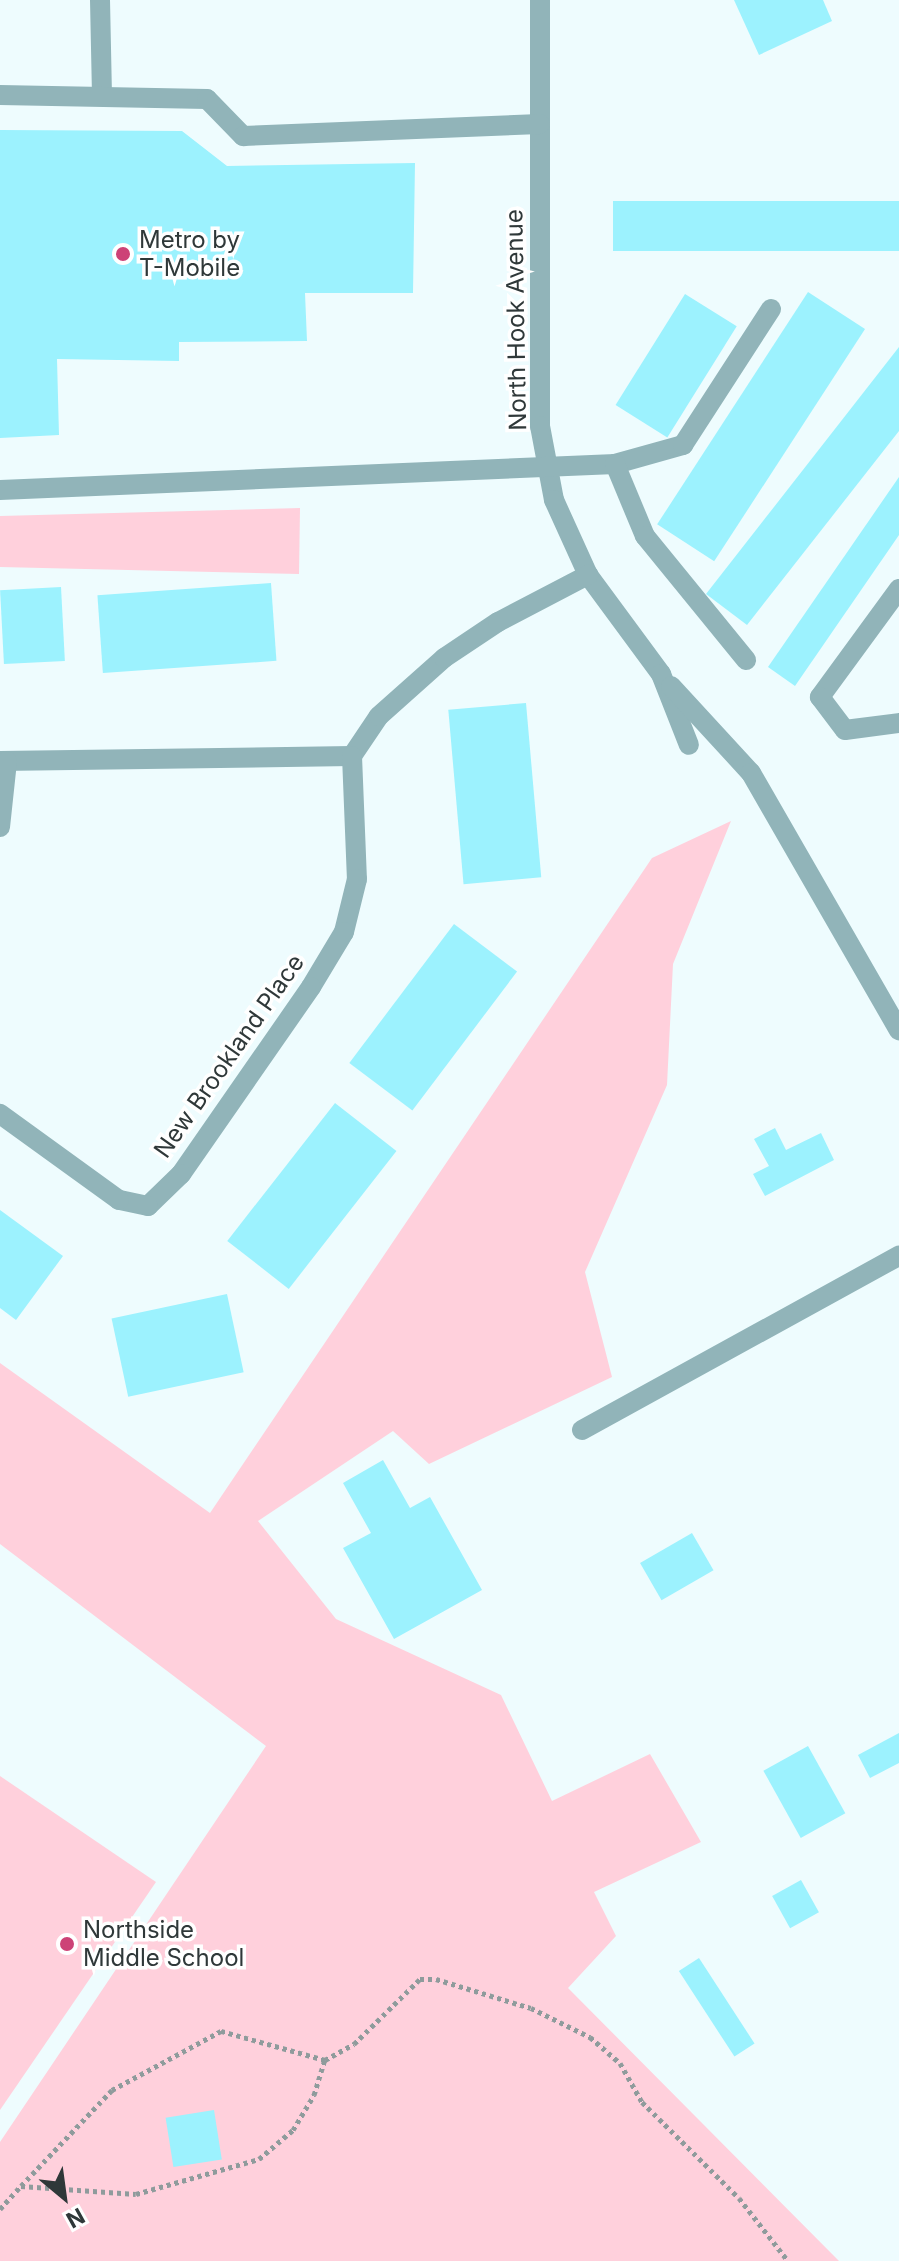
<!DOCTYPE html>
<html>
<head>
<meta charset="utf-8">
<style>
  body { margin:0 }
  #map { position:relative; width:899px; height:2261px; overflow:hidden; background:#eefcfe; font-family:Inter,sans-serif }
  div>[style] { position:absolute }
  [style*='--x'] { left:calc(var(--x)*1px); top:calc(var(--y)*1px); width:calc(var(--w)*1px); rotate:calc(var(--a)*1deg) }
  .green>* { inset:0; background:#ffd0dc }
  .building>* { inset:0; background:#9cf2fe; transform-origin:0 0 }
  .path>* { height:5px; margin-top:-2.5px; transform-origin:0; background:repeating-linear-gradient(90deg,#8f9b9c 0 4px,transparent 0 8px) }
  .minor>* { height:20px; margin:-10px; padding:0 10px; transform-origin:10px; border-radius:10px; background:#91b4b9 }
  .dots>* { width:22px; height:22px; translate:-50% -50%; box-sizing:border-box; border:4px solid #fff; border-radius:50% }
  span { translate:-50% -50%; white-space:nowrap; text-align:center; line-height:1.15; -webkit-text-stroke:7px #fff; paint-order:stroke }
  .poi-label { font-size:24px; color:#2f3839 }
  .left { translate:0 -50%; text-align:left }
  .street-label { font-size:24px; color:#2f3839 }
  .north { position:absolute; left:24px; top:2157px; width:80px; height:80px; -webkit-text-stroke:6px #fff; paint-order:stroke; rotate:151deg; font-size:22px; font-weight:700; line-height:32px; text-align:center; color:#2f3839 }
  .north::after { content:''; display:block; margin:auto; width:28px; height:36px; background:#2f3839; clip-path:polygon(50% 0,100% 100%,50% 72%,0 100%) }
</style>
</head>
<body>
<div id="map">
  <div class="green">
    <i style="clip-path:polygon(300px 508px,299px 574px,0 567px,0 516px)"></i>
    <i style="clip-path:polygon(731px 821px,673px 964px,667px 1085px,585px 1272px,612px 1377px,429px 1464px,393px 1431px,258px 1521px,336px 1619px,501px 1695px,552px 1801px,650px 1754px,701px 1842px,594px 1892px,616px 1936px,568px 1988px,839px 2261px,0 2261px,0 2142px,266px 1746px,0 1544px,0 1363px,210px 1513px,652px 858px)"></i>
    <i style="clip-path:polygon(0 1776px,156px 1882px,0 2110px)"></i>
  </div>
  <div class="building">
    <i style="clip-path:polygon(734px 0,823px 0,832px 21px,759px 55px)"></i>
    <i style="clip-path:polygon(0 130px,182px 131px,227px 166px,415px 163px,413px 293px,305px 293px,307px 341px,179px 342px,179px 361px,57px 359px,59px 435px,0 438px)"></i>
    <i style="left:899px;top:201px;width:50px;height:286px;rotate:90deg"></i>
    <i style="left:808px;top:292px;width:68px;height:277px;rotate:33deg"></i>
    <i style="left:685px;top:294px;width:61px;height:131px;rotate:32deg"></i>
    <i style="clip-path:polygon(899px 347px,899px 431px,747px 625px,706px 594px)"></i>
    <i style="clip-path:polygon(899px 477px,899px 535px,795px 686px,768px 667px)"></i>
    <i style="left:271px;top:583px;width:78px;height:174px;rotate:86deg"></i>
    <i style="left:61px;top:587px;width:74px;height:61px;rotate:87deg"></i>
    <i style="left:526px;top:703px;width:175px;height:78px;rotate:85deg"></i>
    <i style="left:454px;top:924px;width:79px;height:174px;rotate:37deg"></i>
    <i style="left:335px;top:1103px;width:78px;height:175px;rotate:38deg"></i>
    <i style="clip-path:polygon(775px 1128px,786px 1150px,821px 1133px,834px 1160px,765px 1196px,753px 1174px,769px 1166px,754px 1139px)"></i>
    <i style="clip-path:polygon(0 1210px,63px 1256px,16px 1320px,0 1308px)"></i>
    <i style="left:227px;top:1294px;width:80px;height:118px;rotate:78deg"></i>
    <i style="clip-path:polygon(383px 1460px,410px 1508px,430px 1497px,482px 1590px,394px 1639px,343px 1548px,371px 1533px,343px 1483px)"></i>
    <i style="left:692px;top:1533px;width:43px;height:60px;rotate:60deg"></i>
    <i style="clip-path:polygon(899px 1733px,899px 1763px,870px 1778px,858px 1755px)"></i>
    <i style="left:808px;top:1746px;width:77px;height:51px;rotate:61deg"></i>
    <i style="left:801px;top:1880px;width:37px;height:33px;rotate:61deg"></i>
    <i style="left:699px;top:1958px;width:102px;height:24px;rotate:57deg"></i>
    <i style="left:214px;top:2110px;width:50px;height:49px;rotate:81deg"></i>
  </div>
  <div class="path">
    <i style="--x:325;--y:2060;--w:108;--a:-164.4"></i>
    <i style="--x:221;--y:2031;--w:124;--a:151.6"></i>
    <i style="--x:112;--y:2090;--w:132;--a:133.5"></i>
    <i style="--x:21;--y:2186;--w:115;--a:4"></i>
    <i style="--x:136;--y:2194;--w:128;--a:-15.9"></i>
    <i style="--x:259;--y:2159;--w:45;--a:-40.5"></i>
    <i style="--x:293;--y:2130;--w:41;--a:-59"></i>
    <i style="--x:314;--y:2095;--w:37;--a:-73"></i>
    <i style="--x:325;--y:2060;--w:33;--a:-29"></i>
    <i style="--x:354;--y:2044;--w:93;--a:-44.6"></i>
    <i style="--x:420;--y:1979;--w:16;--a:0"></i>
    <i style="--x:436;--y:1979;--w:99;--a:17"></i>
    <i style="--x:531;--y:2008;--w:66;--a:26.2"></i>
    <i style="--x:590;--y:2037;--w:40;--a:41"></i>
    <i style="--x:620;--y:2063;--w:45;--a:60.6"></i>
    <i style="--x:642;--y:2102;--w:136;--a:44.7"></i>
    <i style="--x:739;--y:2198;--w:80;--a:52.1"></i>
    <i style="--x:0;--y:2209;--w:31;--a:-48"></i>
  </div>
  <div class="minor">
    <i style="--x:100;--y:0;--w:94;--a:88.8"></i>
    <i style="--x:540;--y:0;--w:426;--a:90"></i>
    <i style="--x:540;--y:426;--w:75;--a:79.3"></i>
    <i style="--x:554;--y:500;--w:82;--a:65.6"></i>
    <i style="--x:588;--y:575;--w:123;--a:53.6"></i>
    <i style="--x:661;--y:674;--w:76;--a:68.5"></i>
    <i style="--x:0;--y:95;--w:207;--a:1.1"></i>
    <i style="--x:207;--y:99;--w:52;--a:45.8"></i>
    <i style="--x:243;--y:136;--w:297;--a:-2.3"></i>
    <i style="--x:615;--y:464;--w:71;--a:-15.6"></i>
    <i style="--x:683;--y:445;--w:162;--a:-57.1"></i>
    <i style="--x:0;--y:490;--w:616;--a:-2.42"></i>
    <i style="--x:615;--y:464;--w:78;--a:67.4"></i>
    <i style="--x:645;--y:536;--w:160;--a:50.8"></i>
    <i style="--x:899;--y:589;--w:134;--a:126.2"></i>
    <i style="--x:820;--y:697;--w:41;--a:52.9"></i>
    <i style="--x:845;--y:730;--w:54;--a:-7.4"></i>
    <i style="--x:671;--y:686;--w:118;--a:47.4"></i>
    <i style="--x:751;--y:773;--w:297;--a:60.1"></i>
    <i style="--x:352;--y:756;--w:48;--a:-56"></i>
    <i style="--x:379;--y:716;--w:87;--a:-41.7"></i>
    <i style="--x:444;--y:658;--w:65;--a:-33.7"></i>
    <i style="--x:498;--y:622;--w:102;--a:-27.6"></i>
    <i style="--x:0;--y:761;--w:352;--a:-0.8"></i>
    <i style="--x:352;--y:756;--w:123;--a:87.7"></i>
    <i style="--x:357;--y:879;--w:55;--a:103.8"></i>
    <i style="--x:344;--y:932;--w:64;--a:121"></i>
    <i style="--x:311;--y:987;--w:228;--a:124.8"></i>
    <i style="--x:181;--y:1174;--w:46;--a:135.9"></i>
    <i style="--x:148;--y:1206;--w:30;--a:-168"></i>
    <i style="--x:119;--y:1200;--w:147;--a:-144.1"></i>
    <i style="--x:0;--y:827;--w:66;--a:-83.9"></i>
    <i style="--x:582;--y:1430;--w:362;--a:-28.8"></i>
  </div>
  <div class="dots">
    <i style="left:123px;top:254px;background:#cd4277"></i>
    <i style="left:67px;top:1944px;background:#cd4277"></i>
  </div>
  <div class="poi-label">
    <span class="left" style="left:139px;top:254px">Metro by<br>T-Mobile</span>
    <span class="left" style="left:83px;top:1944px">Northside<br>Middle School</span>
  </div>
  <div class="street-label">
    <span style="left:516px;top:320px;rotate:-91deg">North Hook Avenue</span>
    <span style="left:229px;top:1056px;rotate:-55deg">New Brookland Place</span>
  </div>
  <div class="north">N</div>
</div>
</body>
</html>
